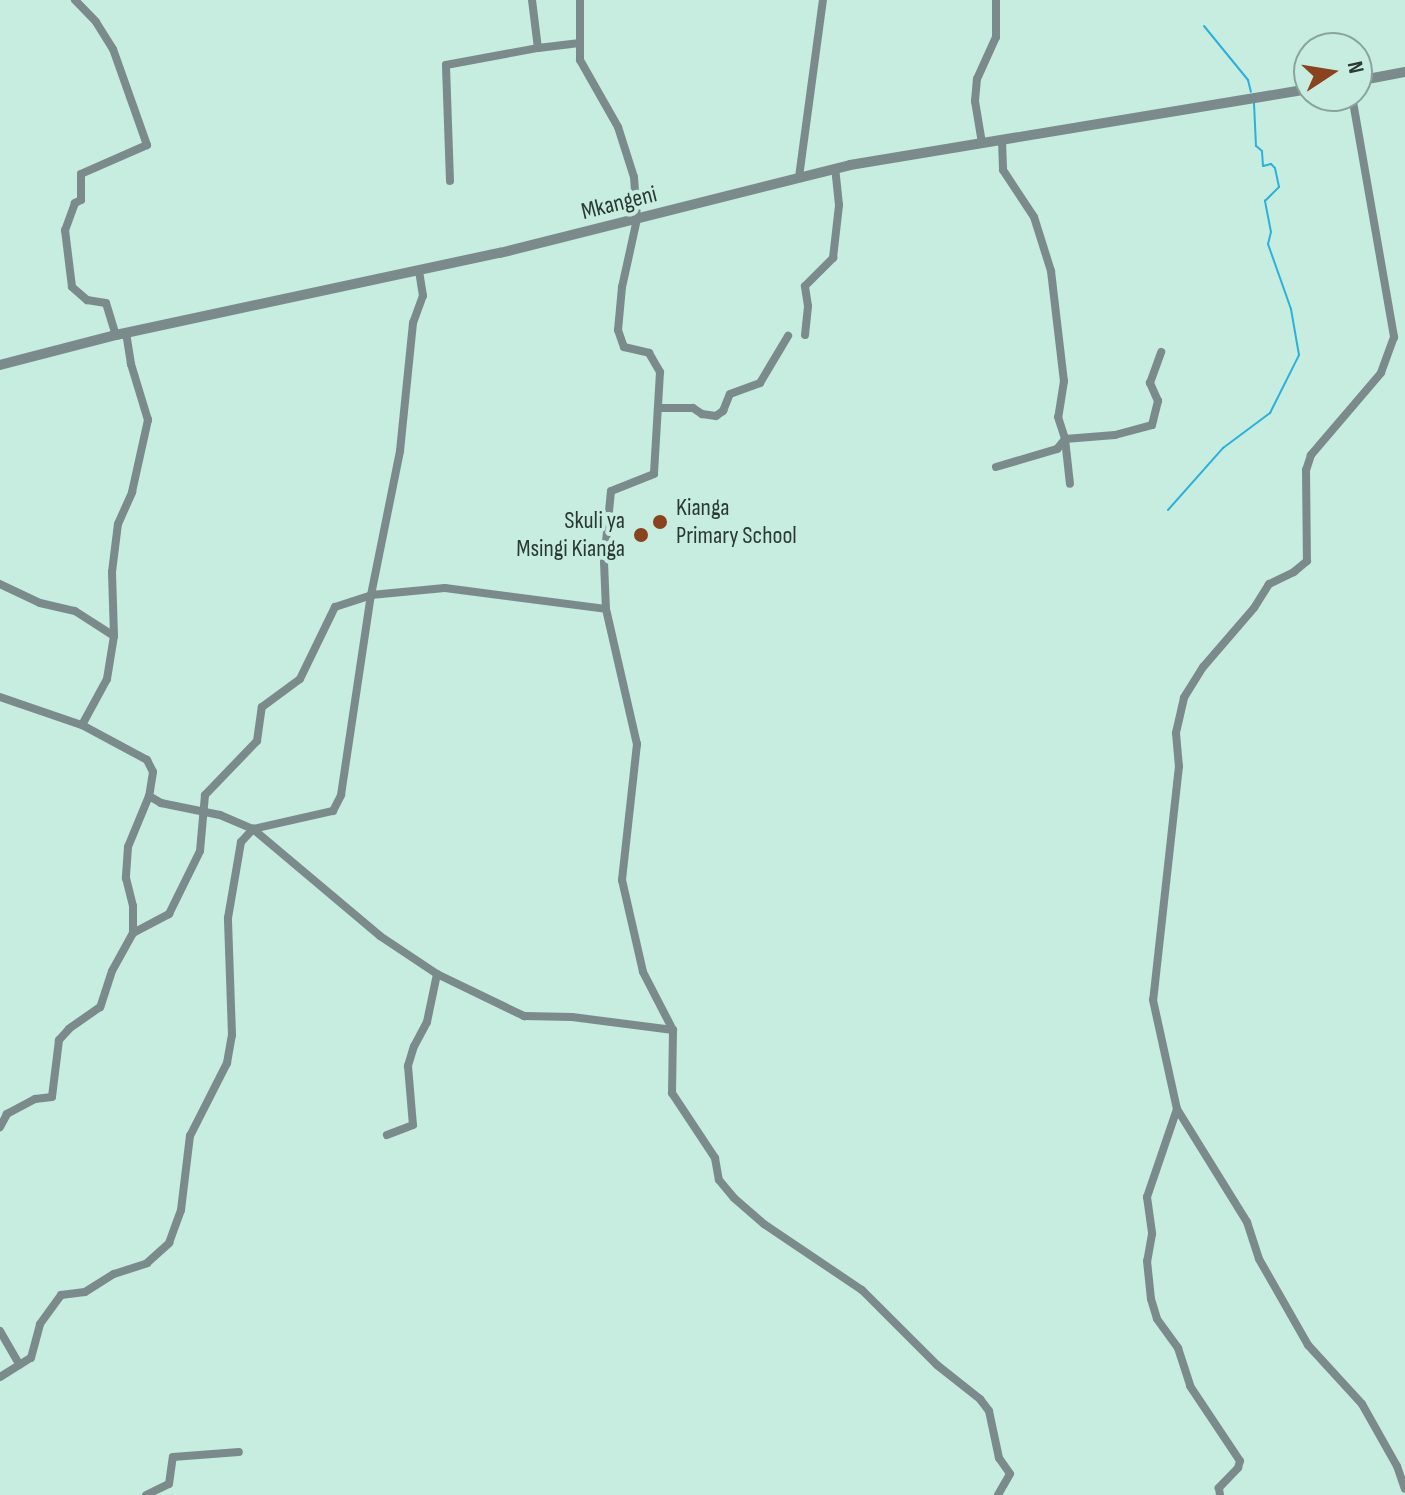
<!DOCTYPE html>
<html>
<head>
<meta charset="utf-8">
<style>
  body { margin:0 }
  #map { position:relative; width:1405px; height:1495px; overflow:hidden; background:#c7ece0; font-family:"Sofia Sans Condensed",sans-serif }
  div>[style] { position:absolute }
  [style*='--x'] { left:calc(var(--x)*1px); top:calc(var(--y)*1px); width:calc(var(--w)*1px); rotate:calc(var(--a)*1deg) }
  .stream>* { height:2px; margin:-1px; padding:0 1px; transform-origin:1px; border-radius:1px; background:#2db0da }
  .minor>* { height:8px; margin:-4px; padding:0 4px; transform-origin:4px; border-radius:4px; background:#7b8b8c }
  .tertiary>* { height:10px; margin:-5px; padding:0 5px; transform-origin:5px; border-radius:5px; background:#7b8b8c }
  .dots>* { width:22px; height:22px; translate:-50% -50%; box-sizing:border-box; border:4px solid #c7ece0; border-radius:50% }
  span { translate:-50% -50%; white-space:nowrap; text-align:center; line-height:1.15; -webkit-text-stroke:8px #c7ece0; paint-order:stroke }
  .street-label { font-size:24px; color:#2b3935 }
  .poi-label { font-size:24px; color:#2b3935 }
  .left { translate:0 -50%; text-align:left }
  .right { translate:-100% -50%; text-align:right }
  .north { position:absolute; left:1293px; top:32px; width:80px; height:80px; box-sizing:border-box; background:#c7ece0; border:2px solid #89a49c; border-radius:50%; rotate:78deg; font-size:22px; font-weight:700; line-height:32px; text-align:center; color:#2b3935 }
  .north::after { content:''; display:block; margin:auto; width:28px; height:36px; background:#89431e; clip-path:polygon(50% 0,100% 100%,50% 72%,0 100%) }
</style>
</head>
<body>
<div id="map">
  <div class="stream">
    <i style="--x:1204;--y:26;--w:70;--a:50.8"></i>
    <i style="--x:1248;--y:80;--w:12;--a:76"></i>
    <i style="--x:1168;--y:510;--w:83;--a:-48.4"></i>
    <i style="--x:1223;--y:448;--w:59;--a:-36.7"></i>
    <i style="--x:1270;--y:413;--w:65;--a:-63.4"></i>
    <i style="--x:1299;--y:355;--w:47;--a:-99.9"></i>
    <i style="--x:1291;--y:309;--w:69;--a:-109.5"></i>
    <i style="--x:1268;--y:244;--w:12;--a:-76"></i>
    <i style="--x:1271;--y:232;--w:32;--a:-101"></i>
    <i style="--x:1265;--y:201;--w:20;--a:-45"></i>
    <i style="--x:1279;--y:187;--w:19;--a:-102"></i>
    <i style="--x:1275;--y:168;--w:6;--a:-135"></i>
    <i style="--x:1271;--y:164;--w:8;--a:166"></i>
    <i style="--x:1263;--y:166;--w:15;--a:-94"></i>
    <i style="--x:1262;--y:151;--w:8;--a:-140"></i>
    <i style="--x:1256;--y:146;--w:43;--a:-92.7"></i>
  </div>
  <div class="minor">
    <i style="--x:75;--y:0;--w:30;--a:46"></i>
    <i style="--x:96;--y:22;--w:32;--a:58"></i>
    <i style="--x:113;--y:49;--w:102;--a:70.5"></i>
    <i style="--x:147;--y:145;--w:72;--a:156.3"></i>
    <i style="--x:81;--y:174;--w:26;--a:90"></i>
    <i style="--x:81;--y:200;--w:7;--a:153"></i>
    <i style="--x:75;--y:203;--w:29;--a:110"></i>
    <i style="--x:65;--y:230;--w:57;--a:83"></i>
    <i style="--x:72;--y:287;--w:20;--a:41"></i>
    <i style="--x:87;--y:300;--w:19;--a:9"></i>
    <i style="--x:106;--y:303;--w:34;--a:73"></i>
    <i style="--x:532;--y:0;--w:48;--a:82.9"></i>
    <i style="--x:538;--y:48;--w:42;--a:-6.8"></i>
    <i style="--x:580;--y:0;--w:60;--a:90"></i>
    <i style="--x:580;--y:60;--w:77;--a:60.4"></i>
    <i style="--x:618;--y:127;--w:52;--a:72.3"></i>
    <i style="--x:634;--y:177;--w:42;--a:85.9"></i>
    <i style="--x:637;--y:219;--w:70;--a:102.4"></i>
    <i style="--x:622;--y:287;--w:43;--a:95.3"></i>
    <i style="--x:618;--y:330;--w:18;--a:71"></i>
    <i style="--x:624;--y:347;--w:26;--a:13"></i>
    <i style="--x:649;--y:353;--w:22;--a:60"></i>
    <i style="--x:660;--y:372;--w:102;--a:93.4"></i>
    <i style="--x:654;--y:474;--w:46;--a:158.4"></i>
    <i style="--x:611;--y:491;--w:71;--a:95.6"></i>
    <i style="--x:604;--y:562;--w:47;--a:87.6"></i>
    <i style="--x:606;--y:609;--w:139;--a:77.1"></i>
    <i style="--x:637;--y:744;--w:137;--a:96.3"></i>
    <i style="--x:622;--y:880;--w:94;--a:77.1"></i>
    <i style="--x:643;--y:972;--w:65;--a:62.7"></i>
    <i style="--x:673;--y:1030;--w:63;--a:90.9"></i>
    <i style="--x:672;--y:1093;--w:78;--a:56.5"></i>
    <i style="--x:715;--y:1158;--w:22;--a:80"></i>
    <i style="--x:719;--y:1180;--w:23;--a:50"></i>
    <i style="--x:734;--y:1198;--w:40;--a:41"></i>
    <i style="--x:764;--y:1224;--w:118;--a:34"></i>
    <i style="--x:862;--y:1290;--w:106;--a:45"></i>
    <i style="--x:937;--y:1365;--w:55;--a:38.3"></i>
    <i style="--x:980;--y:1399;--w:15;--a:53"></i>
    <i style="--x:989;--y:1411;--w:48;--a:78"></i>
    <i style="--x:999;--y:1458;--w:19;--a:55"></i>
    <i style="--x:1010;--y:1474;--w:24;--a:120"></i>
    <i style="--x:1352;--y:96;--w:245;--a:80.1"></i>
    <i style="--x:1394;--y:337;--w:38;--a:110"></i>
    <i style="--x:1381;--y:373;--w:108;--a:130.5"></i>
    <i style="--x:1311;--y:455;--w:16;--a:108"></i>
    <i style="--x:1306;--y:470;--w:91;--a:89.4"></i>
    <i style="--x:1307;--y:561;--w:17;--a:140"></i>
    <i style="--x:1294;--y:572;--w:28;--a:154"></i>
    <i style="--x:1269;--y:584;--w:28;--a:122"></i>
    <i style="--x:1254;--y:608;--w:78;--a:130.8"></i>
    <i style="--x:1203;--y:667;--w:36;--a:122"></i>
    <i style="--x:1184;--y:698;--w:36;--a:103"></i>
    <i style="--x:1176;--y:733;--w:33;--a:85"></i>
    <i style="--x:1179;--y:766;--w:235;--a:96.3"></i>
    <i style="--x:1153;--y:1000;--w:112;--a:77.6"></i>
    <i style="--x:1177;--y:1109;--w:133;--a:58.2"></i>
    <i style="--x:1247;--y:1222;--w:39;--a:72"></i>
    <i style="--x:1259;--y:1259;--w:99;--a:60.3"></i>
    <i style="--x:1308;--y:1345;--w:80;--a:47.5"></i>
    <i style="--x:1362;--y:1404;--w:71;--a:60.6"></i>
    <i style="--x:1397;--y:1466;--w:24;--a:71"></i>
    <i style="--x:1002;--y:140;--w:30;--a:88"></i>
    <i style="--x:1003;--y:170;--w:56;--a:56.6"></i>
    <i style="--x:1034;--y:217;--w:57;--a:72.5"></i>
    <i style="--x:1051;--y:271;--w:111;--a:83.3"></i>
    <i style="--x:1064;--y:381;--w:36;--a:99"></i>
    <i style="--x:1058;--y:417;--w:23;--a:72"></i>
    <i style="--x:1065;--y:439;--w:45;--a:83.7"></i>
    <i style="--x:982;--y:143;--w:43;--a:-99.5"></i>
    <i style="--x:975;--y:101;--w:22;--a:-85"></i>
    <i style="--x:977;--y:79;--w:46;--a:-65.7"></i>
    <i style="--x:996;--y:37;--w:37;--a:-90"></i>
    <i style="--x:799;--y:177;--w:179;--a:-82.3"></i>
    <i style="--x:450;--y:181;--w:116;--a:-92"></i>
    <i style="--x:446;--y:65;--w:94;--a:-10.5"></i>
    <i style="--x:805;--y:335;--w:29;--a:-84"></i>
    <i style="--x:808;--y:306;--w:20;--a:-99"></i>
    <i style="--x:805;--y:286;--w:40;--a:-45"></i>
    <i style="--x:833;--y:258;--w:53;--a:-83.5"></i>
    <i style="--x:839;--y:205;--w:36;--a:-96"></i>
    <i style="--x:660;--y:408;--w:33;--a:0"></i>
    <i style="--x:693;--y:408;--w:11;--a:34"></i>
    <i style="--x:702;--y:414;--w:14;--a:8"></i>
    <i style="--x:716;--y:416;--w:9;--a:-36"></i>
    <i style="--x:723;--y:411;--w:18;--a:-68"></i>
    <i style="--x:730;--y:394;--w:32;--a:-20"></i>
    <i style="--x:760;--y:383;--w:55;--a:-59.2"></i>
    <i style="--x:996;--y:467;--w:64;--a:-16.4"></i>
    <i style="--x:1057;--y:449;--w:13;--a:-51"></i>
    <i style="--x:1065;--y:439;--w:50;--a:-4.6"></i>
    <i style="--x:1115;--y:435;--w:38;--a:-15"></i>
    <i style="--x:1152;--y:425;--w:25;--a:-76"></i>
    <i style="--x:1158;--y:401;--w:20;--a:-114"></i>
    <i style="--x:1150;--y:383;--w:33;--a:-70"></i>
    <i style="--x:0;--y:584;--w:44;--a:25.4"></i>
    <i style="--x:40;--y:603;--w:36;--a:13"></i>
    <i style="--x:75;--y:611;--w:46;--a:32.7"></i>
    <i style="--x:0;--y:697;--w:87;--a:18.9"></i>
    <i style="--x:82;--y:725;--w:74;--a:28.3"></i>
    <i style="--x:147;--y:760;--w:13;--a:63"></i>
    <i style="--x:153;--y:772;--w:24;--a:99"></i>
    <i style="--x:149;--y:796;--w:55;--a:112.4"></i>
    <i style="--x:128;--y:847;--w:31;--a:94"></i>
    <i style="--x:126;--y:878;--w:29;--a:76"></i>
    <i style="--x:133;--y:906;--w:27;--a:90"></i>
    <i style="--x:133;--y:933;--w:43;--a:118.9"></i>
    <i style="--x:112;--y:971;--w:38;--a:108"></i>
    <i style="--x:100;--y:1007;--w:38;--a:145"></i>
    <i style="--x:69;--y:1029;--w:15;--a:132"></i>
    <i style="--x:59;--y:1040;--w:57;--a:97"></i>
    <i style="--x:52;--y:1097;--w:17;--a:173"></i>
    <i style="--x:35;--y:1099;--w:32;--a:152"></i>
    <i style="--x:7;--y:1114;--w:15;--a:118"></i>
    <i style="--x:82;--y:725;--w:52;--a:-61.5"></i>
    <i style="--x:107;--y:679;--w:44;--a:-80.8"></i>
    <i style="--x:114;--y:636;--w:64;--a:-91.8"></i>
    <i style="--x:112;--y:572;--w:48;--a:-82.9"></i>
    <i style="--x:118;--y:524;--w:35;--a:-66"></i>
    <i style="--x:132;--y:492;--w:74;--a:-77.5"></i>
    <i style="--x:148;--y:420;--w:59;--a:-106.9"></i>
    <i style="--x:131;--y:364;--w:31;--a:-99"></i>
    <i style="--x:149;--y:796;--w:14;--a:30"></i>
    <i style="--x:161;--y:803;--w:60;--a:11.5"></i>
    <i style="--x:220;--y:815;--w:36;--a:23"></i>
    <i style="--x:253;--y:829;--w:166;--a:40.1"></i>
    <i style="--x:380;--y:936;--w:69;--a:33.7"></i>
    <i style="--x:437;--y:974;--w:49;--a:101.8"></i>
    <i style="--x:427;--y:1022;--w:27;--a:118"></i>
    <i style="--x:414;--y:1046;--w:21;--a:107"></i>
    <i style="--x:408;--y:1066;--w:59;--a:85.2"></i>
    <i style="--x:413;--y:1125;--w:28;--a:159"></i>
    <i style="--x:133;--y:933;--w:41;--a:-27.8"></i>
    <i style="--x:169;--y:914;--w:70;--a:-63.8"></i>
    <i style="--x:200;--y:851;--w:56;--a:-84.9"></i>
    <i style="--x:205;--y:795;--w:75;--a:-46.1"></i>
    <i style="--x:257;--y:741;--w:34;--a:-82"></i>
    <i style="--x:262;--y:707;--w:47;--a:-36.4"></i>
    <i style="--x:300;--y:679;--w:80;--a:-64.1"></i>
    <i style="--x:335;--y:607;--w:38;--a:-18"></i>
    <i style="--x:371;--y:595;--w:74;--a:-5.4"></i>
    <i style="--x:445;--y:588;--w:162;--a:7.4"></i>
    <i style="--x:437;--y:974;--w:97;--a:25.8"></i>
    <i style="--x:524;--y:1016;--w:48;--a:1.2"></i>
    <i style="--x:572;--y:1017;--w:102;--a:7.3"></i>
    <i style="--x:1177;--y:1109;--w:93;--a:108.8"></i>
    <i style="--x:1147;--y:1197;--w:37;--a:82"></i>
    <i style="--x:1152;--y:1234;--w:27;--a:100"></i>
    <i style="--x:1147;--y:1261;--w:38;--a:84"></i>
    <i style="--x:1151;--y:1299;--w:21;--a:73"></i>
    <i style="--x:1157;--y:1319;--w:36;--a:54"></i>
    <i style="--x:1178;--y:1348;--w:40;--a:72"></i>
    <i style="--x:1190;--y:1386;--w:90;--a:56.3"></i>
    <i style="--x:1240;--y:1461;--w:7;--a:106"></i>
    <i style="--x:1238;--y:1468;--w:28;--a:134"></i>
    <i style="--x:1219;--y:1488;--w:7;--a:82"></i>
    <i style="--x:0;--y:1331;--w:39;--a:60"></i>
    <i style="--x:0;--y:1377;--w:36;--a:-32"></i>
    <i style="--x:31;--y:1358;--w:35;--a:-75"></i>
    <i style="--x:40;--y:1324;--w:36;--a:-54"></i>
    <i style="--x:61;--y:1295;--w:24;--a:-7"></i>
    <i style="--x:85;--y:1292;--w:34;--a:-32"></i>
    <i style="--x:114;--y:1274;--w:35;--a:-18"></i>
    <i style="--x:147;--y:1263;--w:30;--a:-42"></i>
    <i style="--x:169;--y:1243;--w:35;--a:-70"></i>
    <i style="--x:181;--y:1210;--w:75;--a:-83.1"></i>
    <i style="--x:190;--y:1136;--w:82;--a:-63.1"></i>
    <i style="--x:227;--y:1063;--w:28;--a:-80"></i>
    <i style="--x:232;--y:1035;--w:117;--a:-92"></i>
    <i style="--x:228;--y:918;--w:77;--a:-80.3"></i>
    <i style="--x:241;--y:842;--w:18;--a:-47"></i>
    <i style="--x:253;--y:829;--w:82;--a:-12.7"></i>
    <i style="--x:333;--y:811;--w:18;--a:-63"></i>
    <i style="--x:341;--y:795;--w:202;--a:-81.5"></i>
    <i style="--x:371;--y:595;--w:147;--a:-78.6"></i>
    <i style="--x:400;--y:451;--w:129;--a:-84.2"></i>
    <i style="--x:413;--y:323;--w:29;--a:-70"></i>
    <i style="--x:423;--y:296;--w:26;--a:-99"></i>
    <i style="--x:146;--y:1495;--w:25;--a:-26"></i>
    <i style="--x:169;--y:1484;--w:27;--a:-82"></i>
    <i style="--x:173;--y:1457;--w:66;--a:-4.3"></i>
  </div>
  <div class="tertiary">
    <i style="--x:1357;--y:81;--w:49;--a:-10.6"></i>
    <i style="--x:0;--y:365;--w:120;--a:-14.5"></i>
    <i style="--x:116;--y:335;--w:393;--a:-12.1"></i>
    <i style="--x:500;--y:253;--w:361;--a:-14.1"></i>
    <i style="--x:850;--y:165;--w:465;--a:-9.4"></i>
  </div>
  <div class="dots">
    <i style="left:660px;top:522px;background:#89431e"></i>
    <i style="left:641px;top:535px;background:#89431e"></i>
  </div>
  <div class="street-label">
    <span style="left:619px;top:203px;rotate:-14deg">Mkangeni</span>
  </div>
  <div class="poi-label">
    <span class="left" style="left:676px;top:522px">Kianga<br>Primary School</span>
    <span class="right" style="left:625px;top:535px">Skuli ya<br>Msingi Kianga</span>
  </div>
  <div class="north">N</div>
</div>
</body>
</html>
